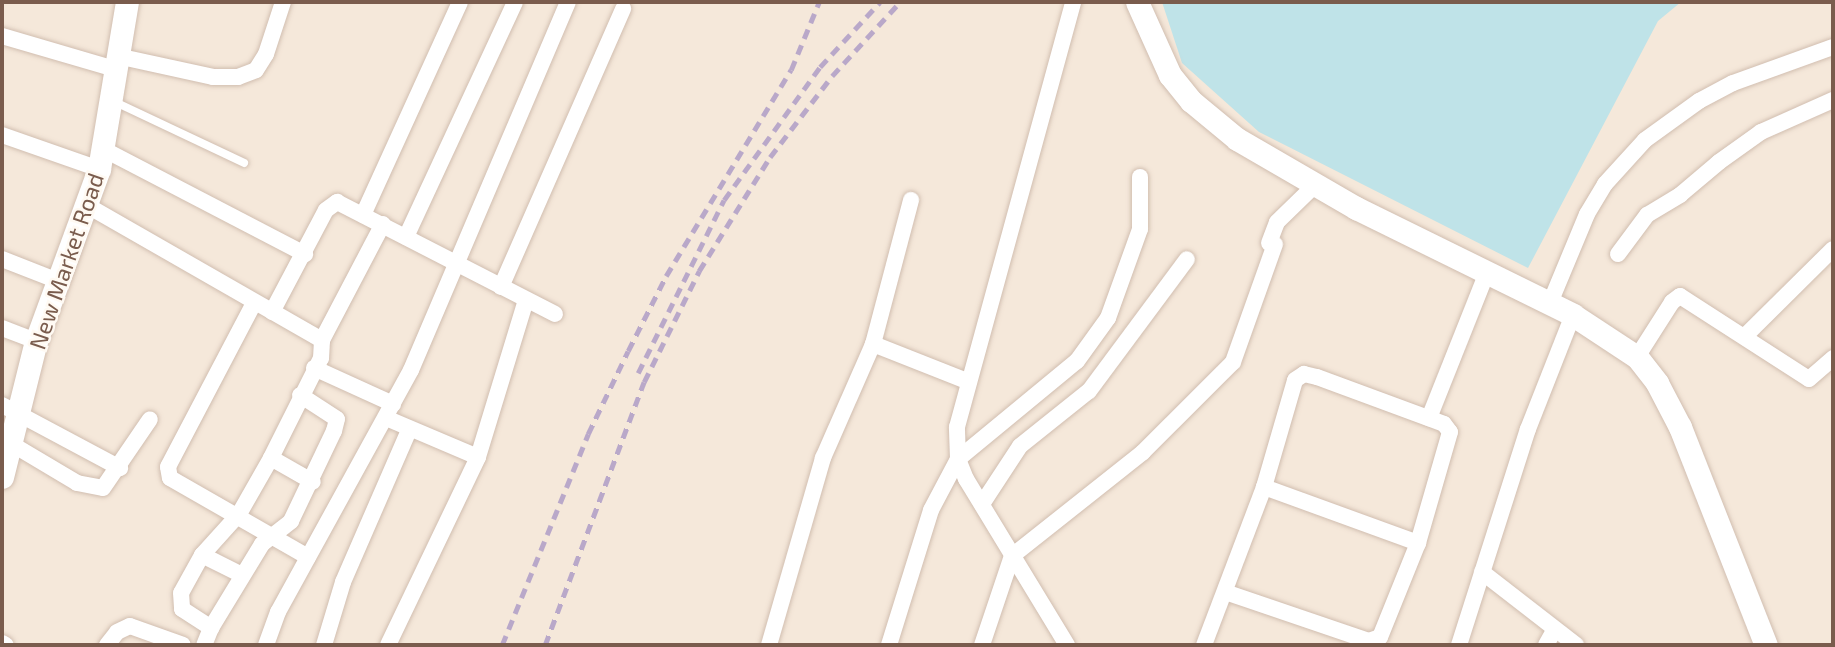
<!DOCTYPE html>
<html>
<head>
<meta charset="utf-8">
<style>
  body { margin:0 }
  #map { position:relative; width:1835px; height:647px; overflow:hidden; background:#fdf6ec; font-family:"Exo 2",sans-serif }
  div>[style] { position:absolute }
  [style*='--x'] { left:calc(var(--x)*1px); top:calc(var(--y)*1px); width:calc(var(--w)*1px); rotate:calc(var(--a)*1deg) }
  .residential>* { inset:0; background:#f5e8da; transform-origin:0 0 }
  .water>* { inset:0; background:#bfe3e8 }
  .roads { filter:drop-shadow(0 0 2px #d1beb0) drop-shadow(0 0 2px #d1beb0) }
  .lane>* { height:8px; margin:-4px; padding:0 4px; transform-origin:4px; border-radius:4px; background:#fff }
  .street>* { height:16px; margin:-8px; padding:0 8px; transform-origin:8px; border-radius:8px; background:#fff }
  .secondary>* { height:23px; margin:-11.5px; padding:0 11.5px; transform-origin:11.5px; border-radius:11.5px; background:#fff }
  .rail>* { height:4.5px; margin-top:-2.25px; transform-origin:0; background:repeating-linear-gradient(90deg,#b9a8c9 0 10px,transparent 0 17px) }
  span { translate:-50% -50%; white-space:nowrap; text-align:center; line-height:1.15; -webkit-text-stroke:5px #fffaf3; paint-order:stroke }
  .street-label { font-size:23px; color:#7a5c4d }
  .frame { position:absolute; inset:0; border:4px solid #7a5c4d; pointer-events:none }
</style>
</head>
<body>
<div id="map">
  <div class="residential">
    <i style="left:2px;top:2px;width:1831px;height:643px"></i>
  </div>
  <div class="water">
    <i style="clip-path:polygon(1162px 2px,1681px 2px,1658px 21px,1528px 268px,1259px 132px,1182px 63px)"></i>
  </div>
  <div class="roads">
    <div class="lane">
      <i style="--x:113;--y:101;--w:145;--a:25.3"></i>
    </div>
    <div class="street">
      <i style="--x:2;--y:36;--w:118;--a:16.3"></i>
      <i style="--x:117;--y:56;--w:98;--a:12.3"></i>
      <i style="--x:213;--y:77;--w:25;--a:0"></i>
      <i style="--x:238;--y:77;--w:19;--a:-21"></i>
      <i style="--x:256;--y:70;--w:19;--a:-58"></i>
      <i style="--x:266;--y:54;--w:55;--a:-71.9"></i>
      <i style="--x:2;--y:135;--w:103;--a:19.3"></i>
      <i style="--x:103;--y:149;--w:228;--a:27.5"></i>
      <i style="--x:88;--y:206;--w:270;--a:29.8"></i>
      <i style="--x:322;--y:340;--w:18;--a:93"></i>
      <i style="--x:321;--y:358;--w:112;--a:116.6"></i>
      <i style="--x:271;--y:458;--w:64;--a:119.7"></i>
      <i style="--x:239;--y:514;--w:55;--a:132.1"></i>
      <i style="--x:202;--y:555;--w:43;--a:118.9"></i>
      <i style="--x:181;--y:593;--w:16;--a:86"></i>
      <i style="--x:182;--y:609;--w:35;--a:33"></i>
      <i style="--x:211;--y:628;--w:18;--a:112"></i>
      <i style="--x:363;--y:215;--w:234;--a:-65.5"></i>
      <i style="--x:406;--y:237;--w:259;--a:-65.1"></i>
      <i style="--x:1269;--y:243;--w:22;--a:-69"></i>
      <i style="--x:1277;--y:222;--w:52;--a:-44.2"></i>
      <i style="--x:1618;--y:254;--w:49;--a:-53.4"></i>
      <i style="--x:1647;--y:215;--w:39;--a:-31"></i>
      <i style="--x:1680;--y:195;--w:51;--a:-40.2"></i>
      <i style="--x:1719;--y:162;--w:52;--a:-35.5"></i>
      <i style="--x:1761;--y:132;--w:79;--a:-24"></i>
      <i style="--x:2;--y:259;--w:60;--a:21.4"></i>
      <i style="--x:501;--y:287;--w:304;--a:-66.3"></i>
      <i style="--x:254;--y:303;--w:185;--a:117.7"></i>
      <i style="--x:168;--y:467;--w:11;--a:80"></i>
      <i style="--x:170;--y:478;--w:159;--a:29.8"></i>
      <i style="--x:1550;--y:303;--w:96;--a:-67.4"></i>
      <i style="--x:1587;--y:214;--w:35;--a:-59"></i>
      <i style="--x:1605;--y:184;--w:59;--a:-47.7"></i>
      <i style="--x:1645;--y:140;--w:67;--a:-35.8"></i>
      <i style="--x:1699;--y:101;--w:38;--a:-28"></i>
      <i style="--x:1733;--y:83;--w:106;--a:-19.8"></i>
      <i style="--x:272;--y:312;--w:115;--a:-62.1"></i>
      <i style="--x:326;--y:210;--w:14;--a:-36"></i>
      <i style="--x:337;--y:202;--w:245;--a:27.2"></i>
      <i style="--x:2;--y:328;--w:36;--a:21"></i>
      <i style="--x:1746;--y:335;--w:122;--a:-44.7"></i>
      <i style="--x:322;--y:340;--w:131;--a:-62.3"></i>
      <i style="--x:873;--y:344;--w:101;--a:21.5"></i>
      <i style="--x:1637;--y:357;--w:65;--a:-57.5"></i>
      <i style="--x:1672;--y:302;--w:10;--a:-37"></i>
      <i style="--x:1680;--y:296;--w:153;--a:32.8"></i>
      <i style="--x:1809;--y:379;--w:32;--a:-41"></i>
      <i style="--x:314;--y:368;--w:87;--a:24.5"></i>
      <i style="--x:2;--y:405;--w:134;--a:28.1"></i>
      <i style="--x:386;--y:418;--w:100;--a:23"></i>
      <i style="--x:1429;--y:418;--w:157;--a:-68.3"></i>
      <i style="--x:10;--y:443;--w:78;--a:30.8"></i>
      <i style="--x:77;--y:483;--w:26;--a:11"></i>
      <i style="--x:103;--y:488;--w:83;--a:-55.7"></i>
      <i style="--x:271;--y:458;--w:48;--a:29.7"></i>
      <i style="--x:1264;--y:487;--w:164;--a:20"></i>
      <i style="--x:982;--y:504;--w:69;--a:-56.8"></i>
      <i style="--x:1020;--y:446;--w:88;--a:-38.6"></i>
      <i style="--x:1089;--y:391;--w:164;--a:-53.4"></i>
      <i style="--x:202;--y:555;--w:45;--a:26.6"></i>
      <i style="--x:1482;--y:572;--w:119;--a:37.8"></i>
      <i style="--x:211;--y:628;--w:98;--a:-58.7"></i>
      <i style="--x:262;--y:544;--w:37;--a:-38"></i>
      <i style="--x:291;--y:521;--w:100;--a:-64.5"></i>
      <i style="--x:334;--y:431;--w:12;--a:-76"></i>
      <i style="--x:337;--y:419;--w:44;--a:-147"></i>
      <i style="--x:2;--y:643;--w:4;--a:27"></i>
      <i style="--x:107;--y:645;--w:16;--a:-52"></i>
      <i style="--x:117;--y:632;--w:14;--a:-25"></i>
      <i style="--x:130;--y:626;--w:56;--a:19.7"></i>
      <i style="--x:266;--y:645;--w:35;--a:-70"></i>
      <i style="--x:278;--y:612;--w:276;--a:-61.2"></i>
      <i style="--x:411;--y:370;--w:400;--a:-66.9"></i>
      <i style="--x:324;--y:645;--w:66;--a:-73.2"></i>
      <i style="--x:343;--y:582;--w:166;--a:-66.5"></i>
      <i style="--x:388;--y:645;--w:208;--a:-64.4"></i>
      <i style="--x:478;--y:457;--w:164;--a:-73"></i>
      <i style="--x:769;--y:645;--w:195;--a:-73.9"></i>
      <i style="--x:823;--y:458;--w:124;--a:-66.3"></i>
      <i style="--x:873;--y:344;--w:149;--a:-75.2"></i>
      <i style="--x:889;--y:645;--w:141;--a:-72.7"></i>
      <i style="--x:931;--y:510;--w:58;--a:-62.1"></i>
      <i style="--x:958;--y:459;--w:154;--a:-39.5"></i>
      <i style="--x:1077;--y:361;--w:53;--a:-54.2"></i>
      <i style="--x:1108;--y:318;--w:95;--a:-70.2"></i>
      <i style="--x:1140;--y:229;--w:52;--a:-90"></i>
      <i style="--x:982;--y:645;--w:94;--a:-71.4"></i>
      <i style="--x:1012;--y:556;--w:167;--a:-38.4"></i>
      <i style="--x:1143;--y:452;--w:127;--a:-45"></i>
      <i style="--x:1233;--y:362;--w:125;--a:-70.4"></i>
      <i style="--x:1067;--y:645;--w:194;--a:-121.3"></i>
      <i style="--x:966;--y:479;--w:22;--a:-112"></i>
      <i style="--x:958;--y:459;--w:32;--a:-92"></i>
      <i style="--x:957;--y:427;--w:441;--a:-74.7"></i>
      <i style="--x:1204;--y:645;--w:169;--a:-69.2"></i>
      <i style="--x:1264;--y:487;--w:111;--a:-73.8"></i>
      <i style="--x:1295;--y:380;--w:11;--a:-34"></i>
      <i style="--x:1304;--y:374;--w:13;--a:13"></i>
      <i style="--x:1317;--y:377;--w:135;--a:20.3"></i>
      <i style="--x:1444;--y:424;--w:10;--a:53"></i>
      <i style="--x:1450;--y:432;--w:116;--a:106.1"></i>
      <i style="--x:1418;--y:543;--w:101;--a:112"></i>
      <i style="--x:1380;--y:637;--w:12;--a:160"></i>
      <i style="--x:1369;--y:641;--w:152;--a:-161.2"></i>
      <i style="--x:1459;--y:645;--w:227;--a:-72.3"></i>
      <i style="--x:1528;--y:429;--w:123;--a:-68.5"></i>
      <i style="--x:1546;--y:645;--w:18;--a:-61"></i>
    </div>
    <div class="secondary">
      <i style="--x:1137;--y:2;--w:80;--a:65.7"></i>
      <i style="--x:1170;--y:75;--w:33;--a:51"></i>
      <i style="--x:1191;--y:101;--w:60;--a:39.6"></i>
      <i style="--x:1237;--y:139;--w:138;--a:30.1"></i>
      <i style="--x:1356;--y:208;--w:242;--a:26.2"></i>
      <i style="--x:1573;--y:315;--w:77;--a:33.3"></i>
      <i style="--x:1637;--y:357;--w:33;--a:52"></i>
      <i style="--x:1657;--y:383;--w:50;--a:62.4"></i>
      <i style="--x:1680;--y:427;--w:234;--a:68.5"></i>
      <i style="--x:2;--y:477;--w:140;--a:-76"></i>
      <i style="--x:36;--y:341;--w:183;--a:-69.9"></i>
      <i style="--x:99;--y:169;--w:169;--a:-80.5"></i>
    </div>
  </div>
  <div class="rail">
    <i style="--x:638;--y:373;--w:193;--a:-63.6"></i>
    <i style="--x:724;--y:200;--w:164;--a:-54.2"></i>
    <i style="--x:820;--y:67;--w:88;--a:-47.3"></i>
    <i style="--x:502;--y:645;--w:228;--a:-67.8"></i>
    <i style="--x:588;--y:434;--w:92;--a:-64.3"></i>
    <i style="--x:628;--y:351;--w:84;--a:-63.1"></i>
    <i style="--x:666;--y:276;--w:241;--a:-58.8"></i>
    <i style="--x:791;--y:70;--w:74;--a:-67.6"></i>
    <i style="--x:545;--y:645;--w:281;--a:-69.4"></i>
    <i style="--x:644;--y:382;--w:124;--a:-63.6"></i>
    <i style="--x:699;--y:271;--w:134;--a:-58.1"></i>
    <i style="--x:770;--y:157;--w:102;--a:-52.6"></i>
    <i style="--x:832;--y:76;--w:100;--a:-47.4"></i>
  </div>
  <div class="street-label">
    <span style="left:66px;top:261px;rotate:-71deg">New Market Road</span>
  </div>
  <div class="frame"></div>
</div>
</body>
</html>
